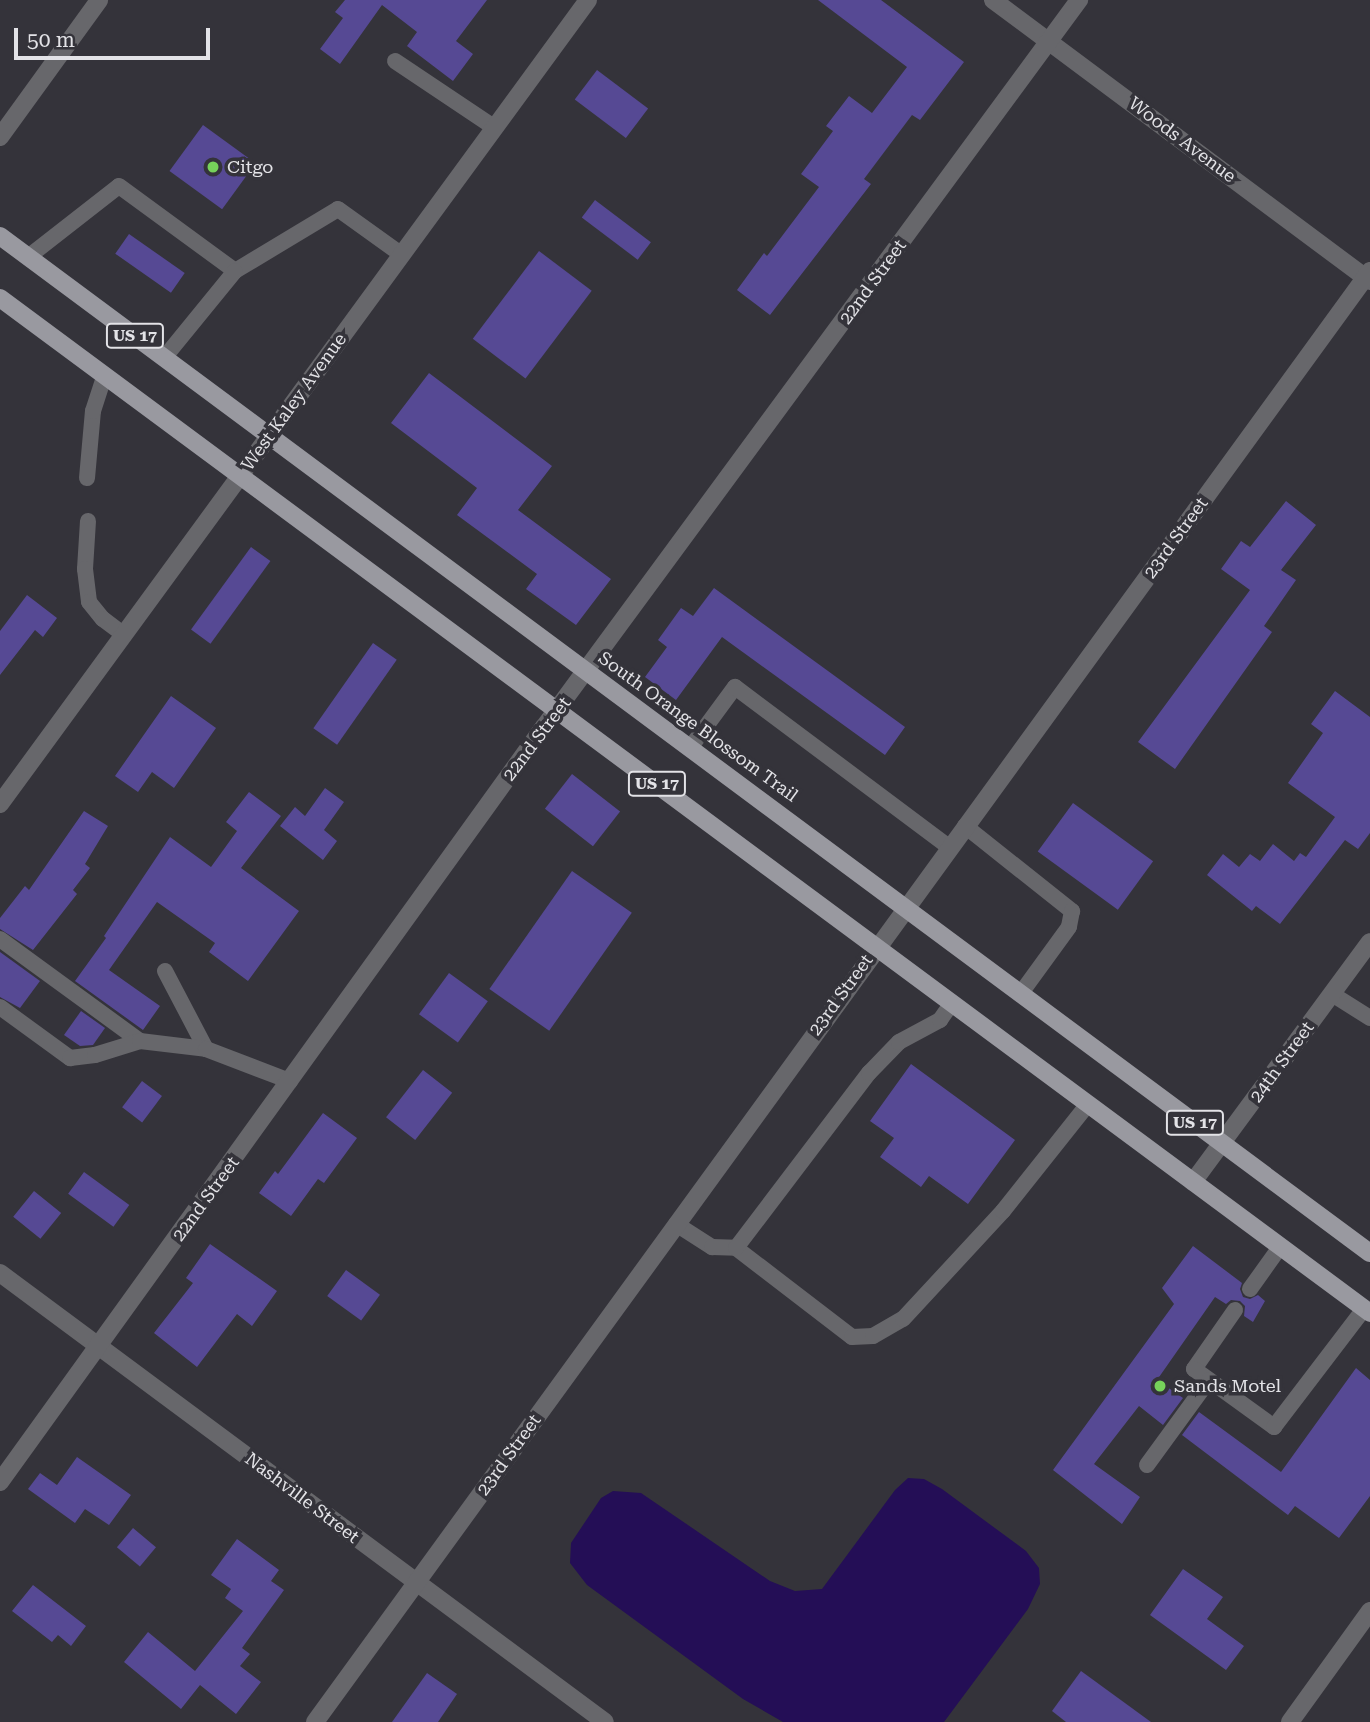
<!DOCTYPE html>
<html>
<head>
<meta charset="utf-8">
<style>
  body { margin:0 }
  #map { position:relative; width:1370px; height:1722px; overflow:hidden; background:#34333a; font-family:"Roboto Serif",serif }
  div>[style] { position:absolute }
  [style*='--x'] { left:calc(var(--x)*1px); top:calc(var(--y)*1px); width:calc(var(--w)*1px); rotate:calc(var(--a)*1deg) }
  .water>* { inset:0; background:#240e56 }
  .building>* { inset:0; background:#564994; transform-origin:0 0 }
  .service>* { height:16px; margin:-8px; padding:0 8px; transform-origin:8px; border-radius:8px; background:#67676b }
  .minor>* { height:18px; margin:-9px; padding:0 9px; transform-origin:9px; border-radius:9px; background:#67676b }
  .tertiary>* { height:18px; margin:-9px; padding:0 9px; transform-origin:9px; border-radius:9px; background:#67676b }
  .primary>* { height:18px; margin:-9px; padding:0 9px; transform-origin:9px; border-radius:9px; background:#9999a0 }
  .dots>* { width:19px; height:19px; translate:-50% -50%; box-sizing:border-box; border:4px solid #34333a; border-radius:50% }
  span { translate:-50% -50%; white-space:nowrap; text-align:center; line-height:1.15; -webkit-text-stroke:7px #34333a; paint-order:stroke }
  .shield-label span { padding:2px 5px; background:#34333a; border:2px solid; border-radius:5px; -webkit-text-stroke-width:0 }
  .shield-label { font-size:16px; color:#e3e3e7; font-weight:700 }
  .street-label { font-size:18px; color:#e3e3e7 }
  .poi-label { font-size:18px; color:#e3e3e7 }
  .left { translate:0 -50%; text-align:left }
  .scale { position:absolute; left:14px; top:28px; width:196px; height:32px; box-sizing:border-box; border:4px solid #e3e3e7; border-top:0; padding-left:9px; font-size:21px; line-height:24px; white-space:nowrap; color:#e3e3e7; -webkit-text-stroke:5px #34333a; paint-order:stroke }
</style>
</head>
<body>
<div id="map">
  <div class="water">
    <i style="clip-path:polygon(908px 1478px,924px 1479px,942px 1489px,1026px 1551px,1039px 1568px,1040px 1584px,1028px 1609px,944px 1722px,783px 1722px,743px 1699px,587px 1585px,570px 1563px,571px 1543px,601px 1498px,613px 1491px,641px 1493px,770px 1581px,795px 1591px,822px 1589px,895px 1490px)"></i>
  </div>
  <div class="building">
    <i style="clip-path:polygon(345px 0,487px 0,456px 41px,473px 54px,453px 81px,407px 46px,417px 32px,382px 5px,340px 64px,320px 49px,343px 18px,335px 12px)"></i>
    <i style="clip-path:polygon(818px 0,881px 0,964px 62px,920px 120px,912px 115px,864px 179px,871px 184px,770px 315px,737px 290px,764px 253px,767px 256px,819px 187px,801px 174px,833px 131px,826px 126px,849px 96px,872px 113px,907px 67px)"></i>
    <i style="left:597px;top:70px;width:64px;height:37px;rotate:37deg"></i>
    <i style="left:203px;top:125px;width:65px;height:57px;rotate:36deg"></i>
    <i style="left:595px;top:200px;width:70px;height:22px;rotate:37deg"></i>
    <i style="left:129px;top:234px;width:68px;height:24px;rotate:35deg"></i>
    <i style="left:539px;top:251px;width:66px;height:110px;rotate:37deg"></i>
    <i style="clip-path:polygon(429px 373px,552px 466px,518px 510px,611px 579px,576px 625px,526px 589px,537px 574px,457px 515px,477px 488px,391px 423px)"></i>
    <i style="clip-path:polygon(1286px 501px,1316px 525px,1281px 570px,1296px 580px,1264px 626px,1272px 632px,1175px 769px,1138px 742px,1250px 590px,1221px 569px,1241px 541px,1250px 547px)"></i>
    <i style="left:251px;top:547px;width:24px;height:102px;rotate:36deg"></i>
    <i style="clip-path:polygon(714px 588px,905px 727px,885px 755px,722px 637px,676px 700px,645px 677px,667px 647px,658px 640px,681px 608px,693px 616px)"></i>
    <i style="clip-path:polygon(27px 595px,57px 618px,43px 637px,35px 630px,0 675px,0 631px)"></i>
    <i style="left:373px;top:643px;width:29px;height:104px;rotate:35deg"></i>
    <i style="clip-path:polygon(1335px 691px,1370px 717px,1370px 833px,1358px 849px,1345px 840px,1280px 924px,1256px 906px,1252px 911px,1207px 875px,1223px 854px,1239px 867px,1250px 854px,1260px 861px,1273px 844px,1294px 861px,1300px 853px,1306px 857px,1335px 817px,1288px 783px,1323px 733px,1311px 724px)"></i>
    <i style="clip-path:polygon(171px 696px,216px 728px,174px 788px,152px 772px,138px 792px,115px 776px)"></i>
    <i style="left:572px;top:774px;width:61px;height:44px;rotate:38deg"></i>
    <i style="clip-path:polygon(325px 788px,344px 802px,324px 830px,337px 841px,323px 860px,280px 826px,295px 807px,305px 816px)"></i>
    <i style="clip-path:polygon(249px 792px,281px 816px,241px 868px,299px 911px,248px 981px,209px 952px,215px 943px,157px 902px,109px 970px,160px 1006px,143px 1030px,75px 981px,106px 938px,104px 936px,170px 837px,211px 867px,237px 831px,226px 822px)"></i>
    <i style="left:1073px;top:803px;width:99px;height:60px;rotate:36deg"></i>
    <i style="clip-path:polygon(84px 811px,108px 826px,85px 864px,90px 868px,73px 890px,77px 894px,33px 950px,0 929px,0 918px,25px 886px,29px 890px)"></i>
    <i style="left:572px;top:871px;width:73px;height:144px;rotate:35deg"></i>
    <i style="clip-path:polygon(0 952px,40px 981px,20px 1008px,0 997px)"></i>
    <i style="left:449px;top:973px;width:48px;height:51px;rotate:36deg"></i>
    <i style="clip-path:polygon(81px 1011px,105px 1028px,93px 1045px,80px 1046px,64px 1035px)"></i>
    <i style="clip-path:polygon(911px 1064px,1015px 1140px,968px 1204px,929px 1176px,921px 1187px,880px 1157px,894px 1138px,870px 1121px)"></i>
    <i style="left:423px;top:1070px;width:37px;height:60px;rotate:38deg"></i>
    <i style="left:142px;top:1081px;width:25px;height:33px;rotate:37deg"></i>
    <i style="clip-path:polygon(323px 1113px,357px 1138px,324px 1183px,318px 1179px,291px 1216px,259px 1193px,275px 1171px,278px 1174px)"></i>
    <i style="left:84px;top:1172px;width:56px;height:27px;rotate:36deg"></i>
    <i style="left:34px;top:1191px;width:35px;height:33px;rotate:39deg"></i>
    <i style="clip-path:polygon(210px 1244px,277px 1291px,252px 1326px,237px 1314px,197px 1367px,154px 1333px,193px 1283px,186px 1278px)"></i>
    <i style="clip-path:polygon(1193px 1246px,1242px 1283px,1240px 1289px,1243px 1297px,1250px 1299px,1258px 1295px,1265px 1301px,1253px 1322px,1244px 1316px,1245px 1306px,1240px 1301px,1231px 1300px,1226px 1304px,1215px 1297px,1157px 1380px,1183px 1398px,1163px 1425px,1139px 1406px,1094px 1464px,1140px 1497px,1122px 1524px,1053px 1470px,1174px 1304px,1162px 1288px)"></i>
    <i style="left:346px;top:1270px;width:42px;height:32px;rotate:36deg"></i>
    <i style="clip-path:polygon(1356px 1368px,1370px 1380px,1370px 1496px,1339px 1538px,1295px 1506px,1288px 1515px,1182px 1435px,1199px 1412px,1281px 1472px)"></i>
    <i style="clip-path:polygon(77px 1457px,131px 1495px,109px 1525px,85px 1509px,75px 1523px,28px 1489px,40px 1473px,57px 1485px)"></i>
    <i style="left:133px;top:1528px;width:30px;height:25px;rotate:40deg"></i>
    <i style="clip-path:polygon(237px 1539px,279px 1570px,271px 1581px,284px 1590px,242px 1648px,250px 1654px,240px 1666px,261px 1682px,236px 1714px,200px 1685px,181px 1709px,124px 1662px,148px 1632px,195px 1671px,243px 1611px,225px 1598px,231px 1589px,211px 1575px)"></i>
    <i style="clip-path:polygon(1183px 1569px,1223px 1597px,1207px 1619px,1244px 1646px,1226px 1670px,1150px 1615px)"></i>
    <i style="clip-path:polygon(33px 1585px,86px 1626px,71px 1646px,58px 1635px,52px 1642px,12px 1611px)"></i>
    <i style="clip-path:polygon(1081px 1671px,1151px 1722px,1066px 1722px,1052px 1711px)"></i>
    <i style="clip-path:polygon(427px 1673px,457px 1694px,438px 1722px,392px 1722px)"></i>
  </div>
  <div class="service">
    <i style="--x:395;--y:61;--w:120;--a:33.8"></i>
    <i style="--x:28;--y:257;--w:115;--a:-38"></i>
    <i style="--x:119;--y:186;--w:144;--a:36.2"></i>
    <i style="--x:235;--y:271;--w:120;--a:-31"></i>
    <i style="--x:338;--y:209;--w:79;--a:35.7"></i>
    <i style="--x:164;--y:358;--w:112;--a:-50.8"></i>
    <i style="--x:87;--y:478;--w:67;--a:-84.9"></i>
    <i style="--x:93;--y:411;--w:38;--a:-72"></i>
    <i style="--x:88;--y:521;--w:48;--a:93.6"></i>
    <i style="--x:85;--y:569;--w:33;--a:83"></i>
    <i style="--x:89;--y:602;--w:22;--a:51"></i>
    <i style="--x:103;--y:619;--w:26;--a:37"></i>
    <i style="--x:690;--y:748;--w:76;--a:-53.6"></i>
    <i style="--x:735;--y:687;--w:269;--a:36.8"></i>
    <i style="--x:965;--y:826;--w:137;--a:38.5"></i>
    <i style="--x:1072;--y:911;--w:16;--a:101"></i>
    <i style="--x:1069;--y:927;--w:82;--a:126"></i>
    <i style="--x:0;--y:939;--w:173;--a:36.1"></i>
    <i style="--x:165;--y:971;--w:88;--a:62.3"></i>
    <i style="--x:1332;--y:994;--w:45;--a:32.3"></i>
    <i style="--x:0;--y:1007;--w:87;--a:36.1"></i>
    <i style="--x:70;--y:1058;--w:25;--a:-7"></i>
    <i style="--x:95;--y:1055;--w:47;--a:-17.3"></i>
    <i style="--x:140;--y:1041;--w:66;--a:6.9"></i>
    <i style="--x:206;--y:1049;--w:90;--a:20.9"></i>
    <i style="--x:676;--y:1224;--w:43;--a:32.6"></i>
    <i style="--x:712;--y:1247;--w:24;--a:2"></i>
    <i style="--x:736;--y:1248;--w:146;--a:37.5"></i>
    <i style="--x:852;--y:1337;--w:21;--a:-3"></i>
    <i style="--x:873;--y:1336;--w:34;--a:-30"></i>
    <i style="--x:903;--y:1319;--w:147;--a:-47.2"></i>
    <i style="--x:1003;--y:1211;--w:137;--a:-51.5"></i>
    <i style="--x:736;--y:1248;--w:220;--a:-52.8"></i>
    <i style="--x:869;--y:1073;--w:43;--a:-45.9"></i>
    <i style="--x:899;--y:1042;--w:47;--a:-28.2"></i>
    <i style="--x:940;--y:1020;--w:21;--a:-55"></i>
    <i style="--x:1250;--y:1289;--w:52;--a:-54.5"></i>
    <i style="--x:1235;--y:1310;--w:72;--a:124.8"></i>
    <i style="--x:1194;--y:1369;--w:99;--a:35.9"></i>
    <i style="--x:1274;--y:1427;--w:148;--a:-52.7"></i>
    <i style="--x:1147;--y:1465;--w:105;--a:-53.9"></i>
  </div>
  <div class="minor">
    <i style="--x:993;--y:0;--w:470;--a:36.7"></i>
    <i style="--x:0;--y:137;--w:169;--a:-54.1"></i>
    <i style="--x:1193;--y:1182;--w:298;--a:-53.6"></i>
    <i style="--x:0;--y:1273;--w:753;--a:36.58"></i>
    <i style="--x:0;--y:1482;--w:931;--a:-54.23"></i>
    <i style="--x:544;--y:727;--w:903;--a:-53.65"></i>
    <i style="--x:315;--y:1722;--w:1794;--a:-53.98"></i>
    <i style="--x:1290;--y:1722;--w:137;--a:-54.2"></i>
  </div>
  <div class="tertiary">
    <i style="--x:0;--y:804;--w:996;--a:-53.82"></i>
  </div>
  <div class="primary">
    <i style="--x:0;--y:236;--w:1706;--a:36.59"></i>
    <i style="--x:0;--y:298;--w:1705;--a:36.53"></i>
  </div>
  <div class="dots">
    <i style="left:213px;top:167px;background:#76d25a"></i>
    <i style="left:1160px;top:1386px;background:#76d25a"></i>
  </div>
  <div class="shield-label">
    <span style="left:135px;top:336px">US 17</span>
    <span style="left:657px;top:784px">US 17</span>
    <span style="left:1195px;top:1123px">US 17</span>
  </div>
  <div class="street-label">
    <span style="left:1182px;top:140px;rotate:37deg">Woods Avenue</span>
    <span style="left:873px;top:282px;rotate:-54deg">22nd Street</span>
    <span style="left:294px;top:402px;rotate:-54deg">West Kaley Avenue</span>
    <span style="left:1176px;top:538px;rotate:-54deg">23rd Street</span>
    <span style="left:698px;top:727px;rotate:36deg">South Orange Blossom Trail</span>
    <span style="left:537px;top:739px;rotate:-53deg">22nd Street</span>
    <span style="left:841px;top:995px;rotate:-54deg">23rd Street</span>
    <span style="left:1282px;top:1062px;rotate:-54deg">24th Street</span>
    <span style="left:206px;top:1199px;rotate:-54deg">22nd Street</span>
    <span style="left:509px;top:1455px;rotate:-54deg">23rd Street</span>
    <span style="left:302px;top:1498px;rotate:37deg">Nashville Street</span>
  </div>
  <div class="poi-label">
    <span class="left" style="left:227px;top:167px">Citgo</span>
    <span class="left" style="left:1174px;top:1386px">Sands Motel</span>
  </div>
  <div class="scale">50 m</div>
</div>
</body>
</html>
